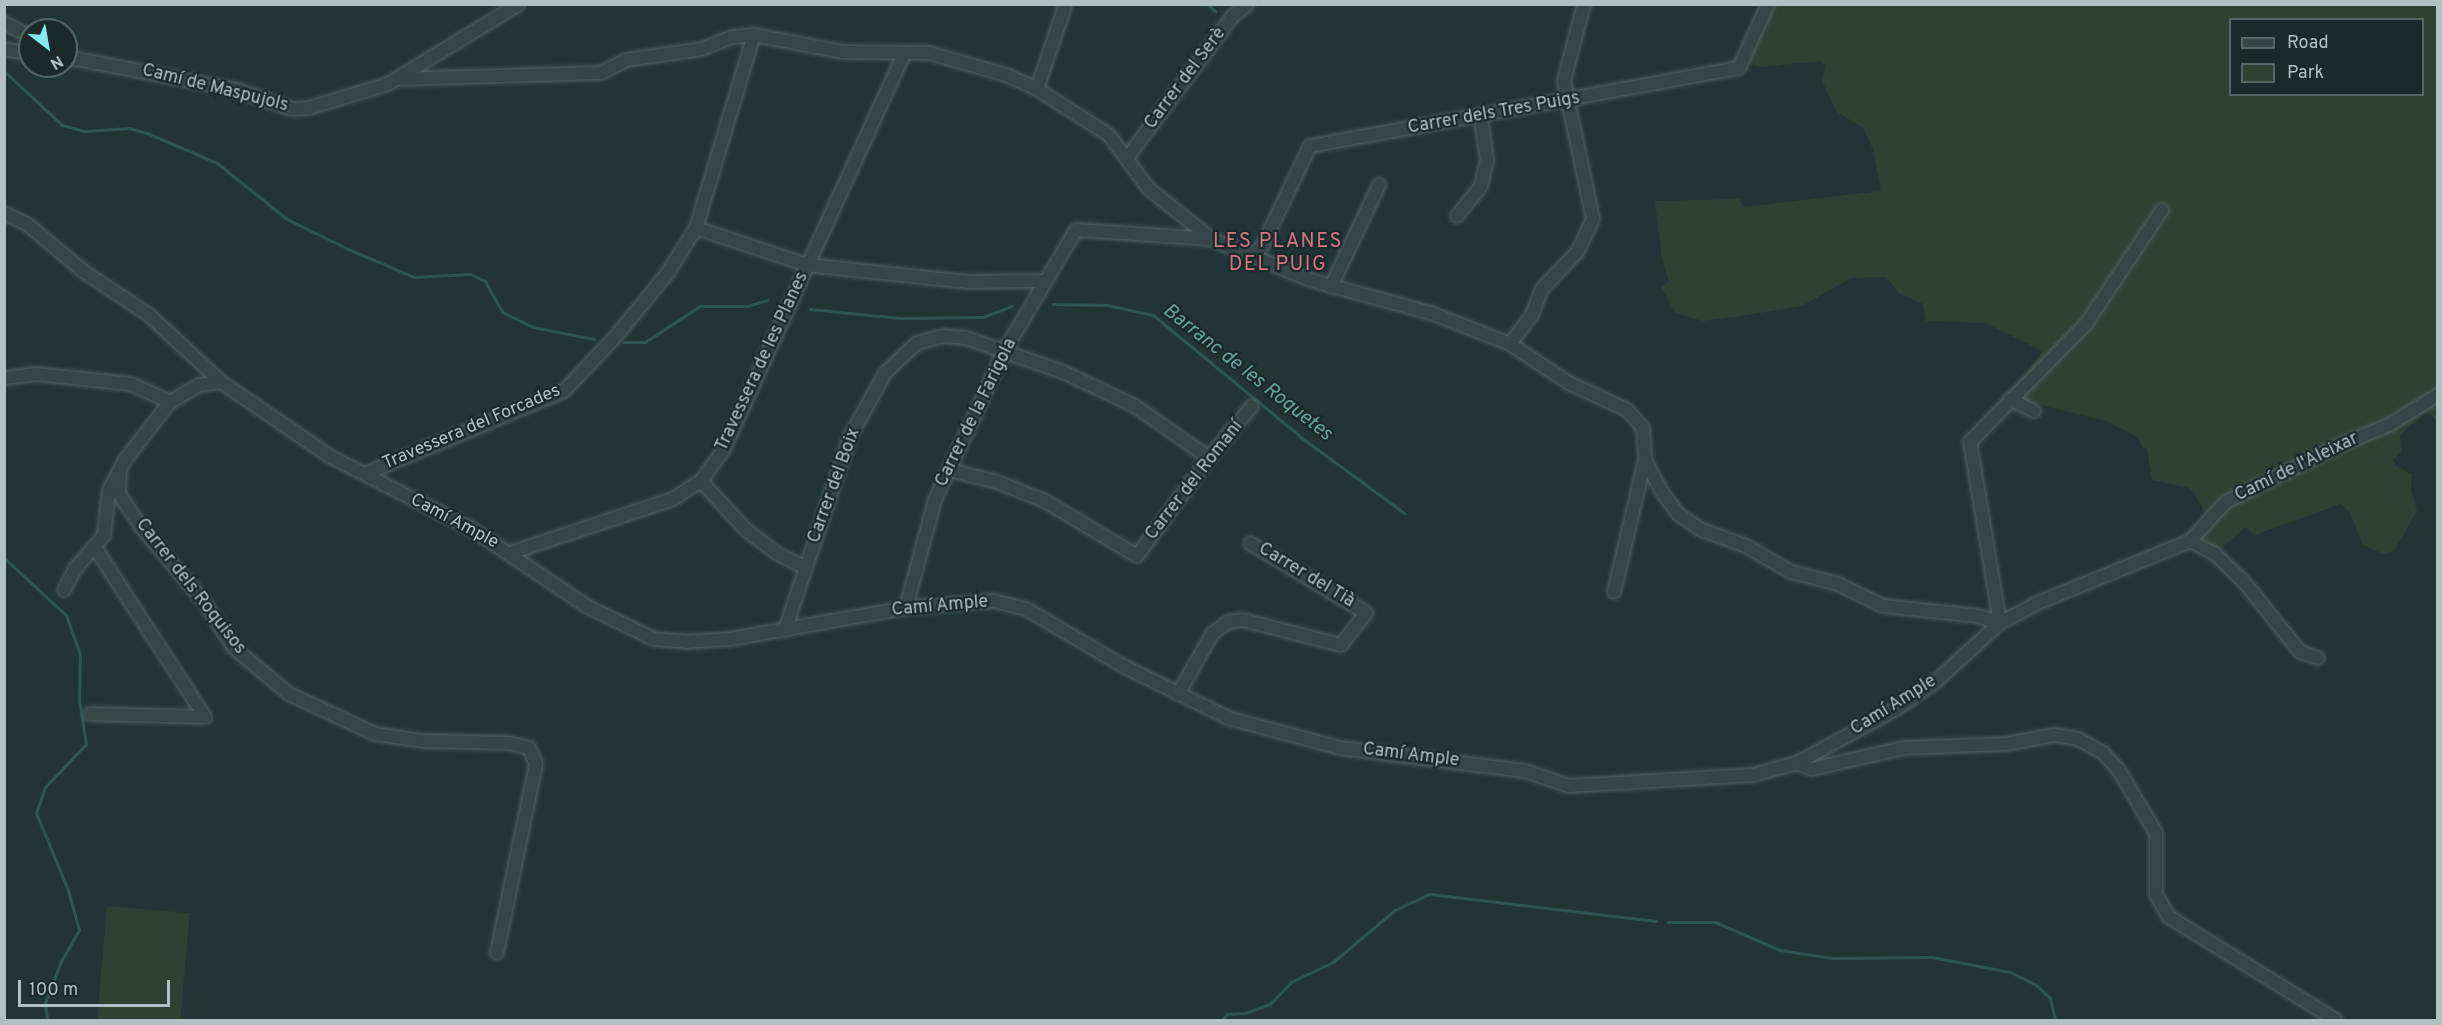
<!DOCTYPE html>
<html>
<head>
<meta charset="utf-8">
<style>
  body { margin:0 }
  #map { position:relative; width:2442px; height:1025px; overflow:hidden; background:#213536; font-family:Overpass,sans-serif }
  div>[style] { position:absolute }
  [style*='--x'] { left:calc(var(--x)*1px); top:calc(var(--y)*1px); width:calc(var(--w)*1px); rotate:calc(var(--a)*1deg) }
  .green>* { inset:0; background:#2d4235; transform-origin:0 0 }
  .stream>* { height:3px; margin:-1.5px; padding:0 1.5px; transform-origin:1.5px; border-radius:1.5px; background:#315555 }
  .roads { filter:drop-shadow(0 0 2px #526364) drop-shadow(0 0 2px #526364) }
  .minor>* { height:12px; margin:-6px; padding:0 6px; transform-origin:6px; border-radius:6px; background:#344646 }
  span { translate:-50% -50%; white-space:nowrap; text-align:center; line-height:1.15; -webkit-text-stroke:4.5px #1a2a2b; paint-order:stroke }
  .street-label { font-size:18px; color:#afc2c3 }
  .neighbourhood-label { font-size:20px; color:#d37985; letter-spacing:1.5px }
  .water-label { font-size:20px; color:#6aa0a0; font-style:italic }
  .frame { position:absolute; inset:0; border:6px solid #afc2c3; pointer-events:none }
  .legend { position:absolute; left:2229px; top:18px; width:195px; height:78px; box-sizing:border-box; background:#1a2a2b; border:2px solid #566768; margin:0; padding:8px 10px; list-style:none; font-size:18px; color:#afc2c3 }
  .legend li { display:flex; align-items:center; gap:12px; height:30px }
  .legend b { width:30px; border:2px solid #566768 }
  .north { position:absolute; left:18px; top:18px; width:60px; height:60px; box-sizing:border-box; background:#1a2a2b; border:2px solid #566768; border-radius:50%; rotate:149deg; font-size:16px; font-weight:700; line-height:24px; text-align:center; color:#afc2c3 }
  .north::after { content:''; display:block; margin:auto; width:21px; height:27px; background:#86ebf0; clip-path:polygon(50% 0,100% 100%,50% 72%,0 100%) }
  .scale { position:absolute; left:18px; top:980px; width:152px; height:27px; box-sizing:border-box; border:3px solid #afc2c3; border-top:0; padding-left:8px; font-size:18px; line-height:21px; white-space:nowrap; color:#afc2c3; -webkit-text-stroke:4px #1a2a2b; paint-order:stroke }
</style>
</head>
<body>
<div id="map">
  <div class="green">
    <i style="clip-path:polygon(evenodd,1772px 5px,2437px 5px,2437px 420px,2427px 412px,2400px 435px,2401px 452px,2393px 460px,2397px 467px,2412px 474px,2411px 489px,2417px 511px,2394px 551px,2384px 554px,2363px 545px,2350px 513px,2341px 504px,2260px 533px,2254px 535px,2246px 527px,2216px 552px,2202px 546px,2200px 539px,2210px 524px,2195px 494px,2189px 488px,2152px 480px,2147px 448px,2143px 448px,2136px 436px,2106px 421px,2007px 397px,2043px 351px,1985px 323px,1926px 321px,1923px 304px,1899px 293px,1886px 277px,1851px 278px,1802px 306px,1741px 316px,1703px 321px,1675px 313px,1661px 287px,1669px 282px,1662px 259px,1655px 201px,1740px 199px,1743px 207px,1881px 191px,1873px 149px,1863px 128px,1837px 112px,1822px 81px,1825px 65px,1821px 61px,1762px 67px,1745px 64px,1756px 47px,1772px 5px,2230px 20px,2422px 20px,2422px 94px,2230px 94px,2230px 20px)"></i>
    <i style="left:107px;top:906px;width:83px;height:114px;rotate:5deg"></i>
  </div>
  <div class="stream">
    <i style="--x:1207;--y:4;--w:11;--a:41"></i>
    <i style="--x:4;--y:71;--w:79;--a:43"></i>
    <i style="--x:62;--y:125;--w:24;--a:15"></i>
    <i style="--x:85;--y:131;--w:44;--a:-3.9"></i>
    <i style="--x:129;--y:128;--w:19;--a:16"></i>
    <i style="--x:147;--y:133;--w:76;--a:23.2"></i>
    <i style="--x:217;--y:163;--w:90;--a:38.7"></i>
    <i style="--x:287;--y:219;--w:68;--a:26.2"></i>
    <i style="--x:348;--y:249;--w:72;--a:23"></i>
    <i style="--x:414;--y:277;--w:56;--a:-3.1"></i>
    <i style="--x:470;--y:274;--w:17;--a:25"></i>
    <i style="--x:485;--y:281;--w:35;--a:61"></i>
    <i style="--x:502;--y:312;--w:34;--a:26"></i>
    <i style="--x:533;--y:327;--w:62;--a:11.1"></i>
    <i style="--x:1053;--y:304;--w:54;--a:1.1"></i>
    <i style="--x:1107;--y:305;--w:47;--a:12.3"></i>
    <i style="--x:1153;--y:315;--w:193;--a:39.5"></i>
    <i style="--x:1302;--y:438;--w:127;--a:36.3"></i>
    <i style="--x:810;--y:309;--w:90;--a:5.7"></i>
    <i style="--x:900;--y:318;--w:83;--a:-0.7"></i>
    <i style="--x:983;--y:317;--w:31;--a:-21"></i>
    <i style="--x:624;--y:342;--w:21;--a:0"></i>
    <i style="--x:645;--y:342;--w:66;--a:-33.2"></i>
    <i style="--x:700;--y:306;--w:47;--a:0"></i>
    <i style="--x:747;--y:306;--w:21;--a:-17"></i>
    <i style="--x:4;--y:558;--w:84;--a:42.6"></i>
    <i style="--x:66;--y:615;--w:41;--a:70.3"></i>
    <i style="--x:80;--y:654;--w:46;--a:91.2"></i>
    <i style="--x:79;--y:700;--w:45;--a:81"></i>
    <i style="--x:86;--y:744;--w:59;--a:133.6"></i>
    <i style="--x:45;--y:787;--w:28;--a:109"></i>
    <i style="--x:36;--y:813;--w:83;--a:67.4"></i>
    <i style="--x:68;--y:890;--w:41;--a:74.6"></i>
    <i style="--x:79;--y:930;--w:36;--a:120"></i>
    <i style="--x:61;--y:961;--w:45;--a:110.9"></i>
    <i style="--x:45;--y:1003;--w:17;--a:83"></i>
    <i style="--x:1668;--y:922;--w:47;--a:0"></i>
    <i style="--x:1715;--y:922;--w:71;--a:23.3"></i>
    <i style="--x:1780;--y:950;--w:53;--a:8.7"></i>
    <i style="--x:1832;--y:958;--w:100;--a:-0.6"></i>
    <i style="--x:1932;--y:957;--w:79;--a:10.9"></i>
    <i style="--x:2010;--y:972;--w:28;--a:26"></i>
    <i style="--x:2035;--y:984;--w:21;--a:43"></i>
    <i style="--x:2050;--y:998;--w:23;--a:77"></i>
    <i style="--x:1222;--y:1020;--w:8;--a:-50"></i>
    <i style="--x:1227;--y:1014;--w:18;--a:-3"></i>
    <i style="--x:1245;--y:1013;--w:27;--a:-20"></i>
    <i style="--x:1270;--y:1004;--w:30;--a:-46"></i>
    <i style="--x:1291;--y:982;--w:47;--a:-25.5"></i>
    <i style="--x:1333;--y:962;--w:81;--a:-40"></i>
    <i style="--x:1395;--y:910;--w:38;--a:-25"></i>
    <i style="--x:1430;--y:894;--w:228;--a:6.8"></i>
  </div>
  <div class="roads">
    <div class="minor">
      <i style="--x:4;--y:23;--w:29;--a:27"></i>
      <i style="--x:4;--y:49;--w:26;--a:11"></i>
      <i style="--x:66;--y:57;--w:174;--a:10.9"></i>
      <i style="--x:237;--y:90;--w:58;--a:19.1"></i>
      <i style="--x:292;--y:109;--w:17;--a:-3"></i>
      <i style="--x:309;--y:108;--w:83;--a:-16.9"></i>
      <i style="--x:388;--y:84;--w:153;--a:-31.4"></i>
      <i style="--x:397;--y:79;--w:204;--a:-1.7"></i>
      <i style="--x:601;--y:73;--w:28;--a:-27"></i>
      <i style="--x:626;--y:60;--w:77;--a:-8.2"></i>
      <i style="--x:702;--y:49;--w:32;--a:-22"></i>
      <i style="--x:732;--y:37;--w:22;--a:-5"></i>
      <i style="--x:754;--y:35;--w:91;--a:10.8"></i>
      <i style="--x:843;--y:52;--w:86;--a:0.7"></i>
      <i style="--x:929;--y:53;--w:80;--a:15.9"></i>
      <i style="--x:1006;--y:75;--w:34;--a:24"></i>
      <i style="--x:1037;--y:89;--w:85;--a:32.6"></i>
      <i style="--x:1109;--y:135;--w:67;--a:53.5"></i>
      <i style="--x:1149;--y:189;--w:82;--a:38.6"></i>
      <i style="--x:1213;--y:240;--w:105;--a:22.4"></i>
      <i style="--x:1310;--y:280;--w:125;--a:15.3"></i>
      <i style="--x:1431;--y:313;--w:85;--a:21.4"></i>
      <i style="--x:1510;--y:344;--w:71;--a:33.5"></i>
      <i style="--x:1569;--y:383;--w:64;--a:25"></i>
      <i style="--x:1627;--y:410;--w:24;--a:48"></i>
      <i style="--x:1643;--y:428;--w:32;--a:86"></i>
      <i style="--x:1645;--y:460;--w:36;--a:62"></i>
      <i style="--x:1662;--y:492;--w:27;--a:54"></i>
      <i style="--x:1678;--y:514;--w:29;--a:34"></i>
      <i style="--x:1702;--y:530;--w:47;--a:20"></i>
      <i style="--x:1746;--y:546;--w:52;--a:30"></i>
      <i style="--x:1791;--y:572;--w:49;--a:14.3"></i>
      <i style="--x:1838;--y:584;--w:50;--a:26.1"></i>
      <i style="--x:1883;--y:606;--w:96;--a:6"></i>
      <i style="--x:1978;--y:616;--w:23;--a:18"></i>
      <i style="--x:1037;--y:89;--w:90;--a:-71.2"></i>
      <i style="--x:1127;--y:158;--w:177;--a:-53.3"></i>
      <i style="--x:1233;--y:16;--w:19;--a:-39"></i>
      <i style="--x:4;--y:213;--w:25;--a:26"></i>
      <i style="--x:27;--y:224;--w:73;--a:40"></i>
      <i style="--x:83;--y:271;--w:79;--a:33.7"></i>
      <i style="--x:149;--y:315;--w:98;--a:42.9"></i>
      <i style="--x:1457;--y:216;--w:38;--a:-51"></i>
      <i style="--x:1481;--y:186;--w:26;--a:-77"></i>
      <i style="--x:1487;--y:161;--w:43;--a:-97.9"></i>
      <i style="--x:696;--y:228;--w:117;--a:18.4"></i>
      <i style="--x:807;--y:265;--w:162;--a:6"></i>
      <i style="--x:968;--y:282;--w:76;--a:-0.8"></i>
      <i style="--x:1244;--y:255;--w:11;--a:-10"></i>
      <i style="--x:1255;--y:253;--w:9;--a:-41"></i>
      <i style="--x:1262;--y:247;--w:112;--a:-64.6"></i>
      <i style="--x:1310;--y:146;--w:436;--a:-10.3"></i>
      <i style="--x:1739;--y:68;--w:70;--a:-65.6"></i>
      <i style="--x:1331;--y:287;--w:113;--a:-64.8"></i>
      <i style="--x:1510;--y:344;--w:36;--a:-53"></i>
      <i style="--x:1532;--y:315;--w:28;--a:-69"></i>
      <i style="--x:1542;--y:289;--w:52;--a:-46.5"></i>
      <i style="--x:1578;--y:251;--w:35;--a:-65"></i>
      <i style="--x:1593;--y:219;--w:141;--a:-101.9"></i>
      <i style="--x:1564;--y:81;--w:80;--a:-75.4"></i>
      <i style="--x:4;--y:378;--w:31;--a:-7"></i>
      <i style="--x:35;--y:374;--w:97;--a:5.9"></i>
      <i style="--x:131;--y:384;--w:43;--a:24.8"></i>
      <i style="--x:2010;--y:399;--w:27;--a:27"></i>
      <i style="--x:949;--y:470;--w:49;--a:14"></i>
      <i style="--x:997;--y:482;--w:52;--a:21.6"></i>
      <i style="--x:1045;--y:501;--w:107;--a:30.9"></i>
      <i style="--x:1137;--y:556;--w:122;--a:-53.7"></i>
      <i style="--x:1209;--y:458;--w:67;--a:-50.4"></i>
      <i style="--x:120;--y:473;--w:21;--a:93"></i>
      <i style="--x:119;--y:494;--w:41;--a:55.9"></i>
      <i style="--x:142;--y:528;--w:97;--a:50"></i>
      <i style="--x:204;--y:602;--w:55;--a:56.9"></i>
      <i style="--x:234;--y:648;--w:72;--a:39.9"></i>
      <i style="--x:289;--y:694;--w:95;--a:24.9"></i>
      <i style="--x:375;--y:734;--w:49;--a:8.3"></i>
      <i style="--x:423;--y:741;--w:87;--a:1.3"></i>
      <i style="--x:510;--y:743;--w:20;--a:15"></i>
      <i style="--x:529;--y:748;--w:17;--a:66"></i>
      <i style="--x:536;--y:764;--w:193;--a:101.7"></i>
      <i style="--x:367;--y:473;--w:213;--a:-22.6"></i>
      <i style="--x:564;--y:391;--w:76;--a:-46.6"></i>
      <i style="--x:616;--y:336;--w:80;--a:-50.6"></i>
      <i style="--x:667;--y:274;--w:54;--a:-57.8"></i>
      <i style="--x:696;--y:228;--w:202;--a:-73.3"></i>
      <i style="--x:701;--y:481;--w:67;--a:47.4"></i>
      <i style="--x:746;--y:530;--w:38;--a:37"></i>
      <i style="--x:776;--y:553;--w:33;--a:27"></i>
      <i style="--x:2190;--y:541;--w:27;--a:27"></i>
      <i style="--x:2214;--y:553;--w:43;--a:44.1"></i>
      <i style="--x:2245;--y:583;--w:88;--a:51.4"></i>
      <i style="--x:2300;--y:652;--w:19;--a:18"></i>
      <i style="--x:510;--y:553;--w:172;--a:-18.3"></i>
      <i style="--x:673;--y:499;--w:33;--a:-33"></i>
      <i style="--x:701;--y:481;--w:37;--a:-54"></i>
      <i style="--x:723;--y:451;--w:437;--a:-65.5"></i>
      <i style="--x:64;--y:590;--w:24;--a:-62"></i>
      <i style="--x:75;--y:569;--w:45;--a:-49.5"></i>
      <i style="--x:104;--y:535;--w:45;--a:-83.7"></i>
      <i style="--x:109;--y:490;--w:34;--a:-62"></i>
      <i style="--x:125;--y:460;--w:73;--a:-52.2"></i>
      <i style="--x:170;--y:402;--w:34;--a:-30"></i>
      <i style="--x:199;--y:385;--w:22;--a:-8"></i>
      <i style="--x:221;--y:382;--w:133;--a:34.3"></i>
      <i style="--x:331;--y:457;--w:156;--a:27.1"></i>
      <i style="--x:470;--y:528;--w:142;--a:33.8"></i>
      <i style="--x:588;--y:607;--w:73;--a:25.9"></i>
      <i style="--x:654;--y:639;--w:32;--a:5"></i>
      <i style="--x:686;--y:642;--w:44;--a:-3.9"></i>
      <i style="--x:730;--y:639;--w:179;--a:-10"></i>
      <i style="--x:906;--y:608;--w:88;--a:-4.5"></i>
      <i style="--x:994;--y:601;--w:33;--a:14"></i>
      <i style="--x:1026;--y:609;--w:115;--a:30.4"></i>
      <i style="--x:1125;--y:667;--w:115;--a:26.3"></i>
      <i style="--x:1228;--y:718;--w:116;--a:15"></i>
      <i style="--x:1340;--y:748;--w:186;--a:7.1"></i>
      <i style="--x:1525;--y:771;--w:46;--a:18.8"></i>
      <i style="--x:1569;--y:786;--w:184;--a:-3.4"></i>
      <i style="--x:1753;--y:775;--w:46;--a:-15.3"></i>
      <i style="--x:1797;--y:763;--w:113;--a:-28.6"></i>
      <i style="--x:1896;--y:709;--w:46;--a:-34.4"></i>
      <i style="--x:1934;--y:683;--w:89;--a:-42.3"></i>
      <i style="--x:2000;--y:623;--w:40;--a:-28"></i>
      <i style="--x:2035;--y:604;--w:167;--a:-22.1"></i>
      <i style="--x:2190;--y:541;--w:53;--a:-47.3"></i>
      <i style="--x:2226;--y:502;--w:125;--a:-26.6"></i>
      <i style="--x:2338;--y:446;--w:55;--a:-22.4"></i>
      <i style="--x:2389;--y:425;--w:57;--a:-31.5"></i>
      <i style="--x:1614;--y:592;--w:136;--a:-76.8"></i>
      <i style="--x:906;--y:608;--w:112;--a:-75"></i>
      <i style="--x:935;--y:500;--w:166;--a:-65"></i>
      <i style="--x:1005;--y:350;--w:139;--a:-59.4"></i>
      <i style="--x:1076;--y:230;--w:136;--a:3.8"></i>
      <i style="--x:2000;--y:623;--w:183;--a:-99.4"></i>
      <i style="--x:1970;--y:442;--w:165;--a:-45.5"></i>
      <i style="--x:2086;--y:324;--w:137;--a:-56.3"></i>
      <i style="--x:785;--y:630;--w:204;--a:-71.4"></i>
      <i style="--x:850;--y:437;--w:73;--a:-61.3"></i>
      <i style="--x:885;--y:373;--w:44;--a:-43.2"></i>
      <i style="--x:917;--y:343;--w:28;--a:-15"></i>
      <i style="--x:944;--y:336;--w:22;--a:5"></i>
      <i style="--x:966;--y:338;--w:103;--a:19.3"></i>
      <i style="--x:1063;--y:372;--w:80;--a:25.3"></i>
      <i style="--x:1135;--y:406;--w:90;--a:35.1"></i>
      <i style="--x:1178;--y:694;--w:70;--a:-60.2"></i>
      <i style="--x:1213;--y:633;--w:19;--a:-36"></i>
      <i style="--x:1228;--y:622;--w:15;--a:-8"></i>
      <i style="--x:1243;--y:620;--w:101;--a:14.3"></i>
      <i style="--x:1341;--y:645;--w:41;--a:-52"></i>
      <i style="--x:1366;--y:613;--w:135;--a:-148.9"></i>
      <i style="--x:90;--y:714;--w:115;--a:1.5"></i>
      <i style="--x:205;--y:717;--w:200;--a:-123"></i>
      <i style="--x:1797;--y:763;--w:16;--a:22"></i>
      <i style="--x:1812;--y:769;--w:93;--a:-13"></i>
      <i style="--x:1903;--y:748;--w:103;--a:-2.2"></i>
      <i style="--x:2006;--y:744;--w:49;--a:-10.6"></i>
      <i style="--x:2054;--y:735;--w:24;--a:9"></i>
      <i style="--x:2078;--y:739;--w:29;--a:29"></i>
      <i style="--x:2103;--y:753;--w:22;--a:47"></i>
      <i style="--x:2118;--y:769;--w:74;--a:59.3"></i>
      <i style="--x:2156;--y:833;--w:61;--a:90"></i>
      <i style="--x:2156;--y:894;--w:26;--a:61"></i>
      <i style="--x:2169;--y:917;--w:196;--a:31.7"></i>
    </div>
  </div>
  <div class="street-label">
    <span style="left:1186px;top:79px;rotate:-53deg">Carrer del Serè</span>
    <span style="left:215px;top:89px;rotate:14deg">Camí de Maspujols</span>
    <span style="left:1494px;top:114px;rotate:-10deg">Carrer dels Tres Puigs</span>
    <span style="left:763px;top:362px;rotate:-65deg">Travessera de les Planes</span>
    <span style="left:977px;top:413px;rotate:-64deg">Carrer de la Farigola</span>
    <span style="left:472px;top:428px;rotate:-23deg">Travessera del Forcades</span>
    <span style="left:2297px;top:468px;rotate:-26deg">Camí de l'Aleixar</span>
    <span style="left:1195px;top:481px;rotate:-52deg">Carrer del Romaní</span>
    <span style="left:835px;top:486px;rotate:-70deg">Carrer del Boix</span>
    <span style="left:454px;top:522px;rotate:28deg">Camí Ample</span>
    <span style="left:1306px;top:576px;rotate:31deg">Carrer del Tià</span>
    <span style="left:190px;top:587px;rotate:52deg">Carrer dels Roquisos</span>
    <span style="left:940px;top:607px;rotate:-5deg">Camí Ample</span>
    <span style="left:1894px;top:706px;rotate:-32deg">Camí Ample</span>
    <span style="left:1411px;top:756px;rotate:7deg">Camí Ample</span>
  </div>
  <div class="neighbourhood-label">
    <span style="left:1278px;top:254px">LES PLANES<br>DEL PUIG</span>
  </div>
  <div class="water-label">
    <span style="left:1247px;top:373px;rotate:38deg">Barranc de les Roquetes</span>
  </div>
  <div class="frame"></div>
  <ul class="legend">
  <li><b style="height:8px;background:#344646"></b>Road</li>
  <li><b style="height:16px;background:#2d4235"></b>Park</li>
  </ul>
  <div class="north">N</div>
  <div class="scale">100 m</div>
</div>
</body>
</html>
